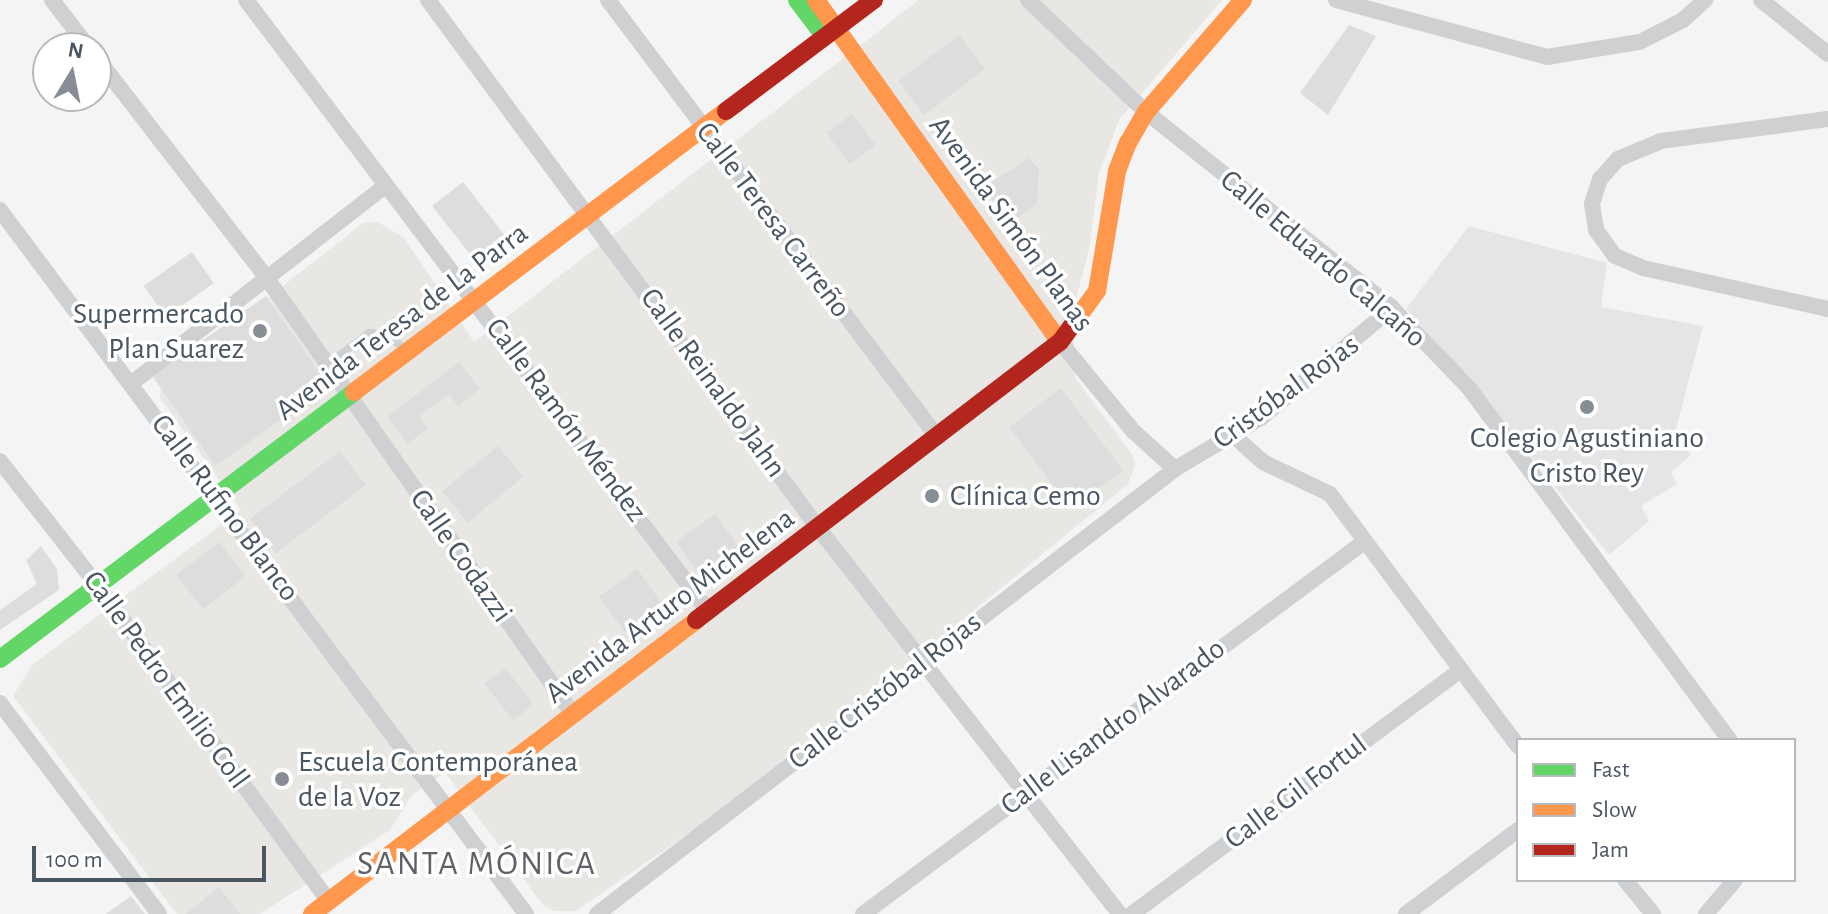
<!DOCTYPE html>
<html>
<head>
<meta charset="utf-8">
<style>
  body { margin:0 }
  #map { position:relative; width:1828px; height:914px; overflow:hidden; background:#f4f4f4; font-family:"Alegreya Sans",sans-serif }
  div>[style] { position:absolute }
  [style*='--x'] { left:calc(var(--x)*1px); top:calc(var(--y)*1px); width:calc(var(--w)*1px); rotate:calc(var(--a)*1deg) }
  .commercial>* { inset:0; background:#e8e7e3 }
  .education>* { inset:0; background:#e6e5e6 }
  .building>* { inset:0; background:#ddddde; transform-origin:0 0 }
  .lane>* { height:8px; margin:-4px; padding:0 4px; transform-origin:4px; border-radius:4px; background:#ced0d2 }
  .street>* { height:16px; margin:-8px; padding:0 8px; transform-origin:8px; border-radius:8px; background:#ced0d2 }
  .fast>* { height:18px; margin:-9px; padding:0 9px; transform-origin:9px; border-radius:9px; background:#63d668 }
  .slow>* { height:18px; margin:-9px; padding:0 9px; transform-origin:9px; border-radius:9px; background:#ff974d }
  .jam>* { height:18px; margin:-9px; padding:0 9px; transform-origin:9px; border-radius:9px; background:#b3261e }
  .dots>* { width:22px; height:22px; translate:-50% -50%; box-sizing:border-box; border:4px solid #fff; border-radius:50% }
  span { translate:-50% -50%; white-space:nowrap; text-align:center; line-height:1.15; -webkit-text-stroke:7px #fff; paint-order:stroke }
  .street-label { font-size:30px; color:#4a5661 }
  .poi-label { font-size:30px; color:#4a5661 }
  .right { translate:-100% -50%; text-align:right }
  .left { translate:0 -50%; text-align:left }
  .quarter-label { font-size:34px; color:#5f6368; letter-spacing:2px }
  .legend { position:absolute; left:1516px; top:738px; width:280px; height:144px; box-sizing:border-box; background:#fff; border:2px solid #b7bbc0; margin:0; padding:10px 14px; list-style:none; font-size:24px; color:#4a5661 }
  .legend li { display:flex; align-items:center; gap:16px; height:40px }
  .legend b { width:40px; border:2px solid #b7bbc0 }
  .north { position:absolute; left:32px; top:32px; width:80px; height:80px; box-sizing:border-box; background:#fff; border:2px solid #b7bbc0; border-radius:50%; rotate:10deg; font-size:22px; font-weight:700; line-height:32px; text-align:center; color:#4a5661 }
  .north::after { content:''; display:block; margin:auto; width:28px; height:36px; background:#868d94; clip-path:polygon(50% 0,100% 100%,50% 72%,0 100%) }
  .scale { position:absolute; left:32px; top:846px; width:234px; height:36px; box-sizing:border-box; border:4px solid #4a5661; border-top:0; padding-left:10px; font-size:24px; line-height:28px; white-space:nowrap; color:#4a5661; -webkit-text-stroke:6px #fff; paint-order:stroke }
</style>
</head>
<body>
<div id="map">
  <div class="commercial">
    <i style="clip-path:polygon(919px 0,1222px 0,1119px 120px,1099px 173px,1089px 250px,1073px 310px,1075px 378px,1132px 454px,1135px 464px,1128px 484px,772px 776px,576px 911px,554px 911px,542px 904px,445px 772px,413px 794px,390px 830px,260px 914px,177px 914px,13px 696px,32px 665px,241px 510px,160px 398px,161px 382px,363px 223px,378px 222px,404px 238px,474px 342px)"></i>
  </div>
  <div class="education">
    <i style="clip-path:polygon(1469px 226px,1607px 263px,1601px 307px,1703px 326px,1676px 429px,1691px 455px,1671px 472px,1677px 484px,1641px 506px,1649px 521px,1609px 555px,1474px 385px,1406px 309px)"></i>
  </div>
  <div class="building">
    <i style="clip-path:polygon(1349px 25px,1376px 36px,1328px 115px,1300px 93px)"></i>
    <i style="left:959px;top:35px;width:43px;height:76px;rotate:53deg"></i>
    <i style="left:852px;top:114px;width:39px;height:32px;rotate:53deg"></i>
    <i style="clip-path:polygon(1029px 158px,1039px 169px,1037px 204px,1010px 223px,983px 188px)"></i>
    <i style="left:463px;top:182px;width:67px;height:39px;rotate:52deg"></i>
    <i style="left:192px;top:252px;width:38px;height:59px;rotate:55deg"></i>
    <i style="left:266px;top:296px;width:110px;height:139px;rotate:55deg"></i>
    <i style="clip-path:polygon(459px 362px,480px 389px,458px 406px,449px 394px,419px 416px,428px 428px,408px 444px,387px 417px)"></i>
    <i style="left:1061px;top:388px;width:103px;height:65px;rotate:53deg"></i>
    <i style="left:498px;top:446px;width:40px;height:72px;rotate:51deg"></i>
    <i style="left:340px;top:451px;width:43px;height:113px;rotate:53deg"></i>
    <i style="left:715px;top:514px;width:44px;height:48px;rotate:54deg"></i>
    <i style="left:219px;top:542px;width:43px;height:54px;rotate:52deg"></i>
    <i style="clip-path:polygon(41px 546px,57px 569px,59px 590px,0 630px,0 610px,37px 584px,26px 560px)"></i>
    <i style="left:637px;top:569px;width:44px;height:47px;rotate:54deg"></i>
    <i style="left:505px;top:668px;width:46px;height:26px;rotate:52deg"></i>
    <i style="clip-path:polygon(219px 887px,240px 914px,186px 914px)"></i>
    <i style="clip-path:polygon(131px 896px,145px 914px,106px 914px)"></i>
  </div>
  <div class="lane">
    <i style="--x:327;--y:365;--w:53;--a:-37.3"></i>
    <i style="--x:369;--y:333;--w:16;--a:4"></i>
    <i style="--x:385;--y:334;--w:26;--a:36"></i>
  </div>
  <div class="street">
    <i style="--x:52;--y:0;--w:61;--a:52.4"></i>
    <i style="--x:246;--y:0;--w:767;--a:52.89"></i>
    <i style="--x:428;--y:0;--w:658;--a:53.53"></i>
    <i style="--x:819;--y:529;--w:489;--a:52"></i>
    <i style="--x:608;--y:0;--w:548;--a:53"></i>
    <i style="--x:1028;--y:0;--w:163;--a:43.5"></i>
    <i style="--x:1146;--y:112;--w:315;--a:38.5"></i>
    <i style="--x:1392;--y:308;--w:111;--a:46.1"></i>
    <i style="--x:1469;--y:388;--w:438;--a:53.5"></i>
    <i style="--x:1336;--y:0;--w:219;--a:15.1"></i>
    <i style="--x:1547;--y:57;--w:94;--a:-9.2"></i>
    <i style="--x:1640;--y:42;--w:48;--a:-27.1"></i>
    <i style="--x:1683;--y:20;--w:30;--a:-42"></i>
    <i style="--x:1761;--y:0;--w:86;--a:38.9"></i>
    <i style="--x:96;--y:57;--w:278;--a:52.3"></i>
    <i style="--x:266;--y:277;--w:534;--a:54.91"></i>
    <i style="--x:1828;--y:119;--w:168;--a:172.5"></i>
    <i style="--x:1661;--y:141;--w:47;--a:157.3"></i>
    <i style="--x:1618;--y:159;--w:27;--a:132"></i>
    <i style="--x:1600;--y:179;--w:26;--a:108"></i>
    <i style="--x:1592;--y:204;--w:26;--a:81"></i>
    <i style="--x:1596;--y:230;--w:32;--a:54"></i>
    <i style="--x:1615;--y:256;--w:30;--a:23"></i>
    <i style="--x:1643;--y:268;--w:189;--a:12.5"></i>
    <i style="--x:0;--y:210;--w:879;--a:53.23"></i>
    <i style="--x:1060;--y:342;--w:115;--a:50.6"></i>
    <i style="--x:1133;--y:431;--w:57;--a:42.1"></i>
    <i style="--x:132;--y:383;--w:319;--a:-37.9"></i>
    <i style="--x:1233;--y:435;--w:40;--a:42"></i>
    <i style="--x:1263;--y:462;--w:74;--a:25.5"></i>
    <i style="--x:1330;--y:494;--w:314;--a:53.3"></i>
    <i style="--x:0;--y:461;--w:159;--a:51.9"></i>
    <i style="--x:98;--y:586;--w:391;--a:53.8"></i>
    <i style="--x:0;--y:703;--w:264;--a:53"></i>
    <i style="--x:1625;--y:880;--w:44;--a:50.5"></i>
    <i style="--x:597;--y:914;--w:729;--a:-37.59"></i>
    <i style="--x:1175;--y:469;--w:101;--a:-30.9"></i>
    <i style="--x:1262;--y:417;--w:170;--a:-40"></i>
    <i style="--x:863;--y:914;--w:624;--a:-36.59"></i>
    <i style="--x:1132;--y:914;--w:410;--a:-36.6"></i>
    <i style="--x:1406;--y:914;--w:140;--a:-36.9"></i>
    <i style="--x:1706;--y:914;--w:45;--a:-49.5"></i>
  </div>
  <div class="fast">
    <i style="--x:797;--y:0;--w:39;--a:53"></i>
    <i style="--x:0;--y:659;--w:443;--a:-37"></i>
  </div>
  <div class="slow">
    <i style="--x:816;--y:0;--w:420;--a:54.5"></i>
    <i style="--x:1073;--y:324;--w:41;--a:-54"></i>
    <i style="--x:1097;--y:291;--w:122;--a:-80.5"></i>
    <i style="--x:1117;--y:171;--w:30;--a:-69"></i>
    <i style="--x:1128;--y:143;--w:36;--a:-60"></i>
    <i style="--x:1146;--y:112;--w:148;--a:-49.1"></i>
    <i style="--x:354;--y:392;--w:466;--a:-37.1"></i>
    <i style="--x:312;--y:914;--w:484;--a:-37.4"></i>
  </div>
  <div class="jam">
    <i style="--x:726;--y:111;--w:185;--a:-36.9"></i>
    <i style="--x:696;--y:620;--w:458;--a:-37.4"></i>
    <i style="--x:1060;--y:342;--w:22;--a:-54"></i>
  </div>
  <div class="dots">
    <i style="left:260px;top:331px;background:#868d94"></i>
    <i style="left:1587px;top:407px;background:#868d94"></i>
    <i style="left:932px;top:496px;background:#868d94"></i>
    <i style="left:282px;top:779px;background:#868d94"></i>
  </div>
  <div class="street-label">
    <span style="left:773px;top:220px;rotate:53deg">Calle Teresa Carreño</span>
    <span style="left:1011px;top:224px;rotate:54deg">Avenida Simón Planas</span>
    <span style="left:1323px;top:259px;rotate:40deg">Calle Eduardo Calcaño</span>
    <span style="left:402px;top:322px;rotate:-37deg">Avenida Teresa de La Parra</span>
    <span style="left:713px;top:383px;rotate:54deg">Calle Reinaldo Jahn</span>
    <span style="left:1286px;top:392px;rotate:-36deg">Cristóbal Rojas</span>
    <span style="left:566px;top:420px;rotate:53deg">Calle Ramón Méndez</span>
    <span style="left:225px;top:508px;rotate:53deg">Calle Rufino Blanco</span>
    <span style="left:461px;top:556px;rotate:55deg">Calle Codazzi</span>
    <span style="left:670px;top:606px;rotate:-37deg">Avenida Arturo Michelena</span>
    <span style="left:166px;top:680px;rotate:54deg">Calle Pedro Emilio Coll</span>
    <span style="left:885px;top:691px;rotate:-38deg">Calle Cristóbal Rojas</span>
    <span style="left:1113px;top:727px;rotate:-37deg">Calle Lisandro Alvarado</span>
    <span style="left:1296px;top:792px;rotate:-37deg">Calle Gil Fortul</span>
  </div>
  <div class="poi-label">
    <span class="right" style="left:244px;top:331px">Supermercado<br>Plan Suarez</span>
    <span style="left:1587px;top:455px">Colegio Agustiniano<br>Cristo Rey</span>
    <span class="left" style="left:950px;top:496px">Clínica Cemo</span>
    <span class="left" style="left:298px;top:779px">Escuela Contemporánea<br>de la Voz</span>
  </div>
  <div class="quarter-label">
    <span style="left:477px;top:865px">SANTA MÓNICA</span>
  </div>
  <ul class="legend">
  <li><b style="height:10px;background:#63d668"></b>Fast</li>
  <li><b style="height:10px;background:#ff974d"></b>Slow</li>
  <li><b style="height:10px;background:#b3261e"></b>Jam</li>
  </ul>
  <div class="north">N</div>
  <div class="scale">100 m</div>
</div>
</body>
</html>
